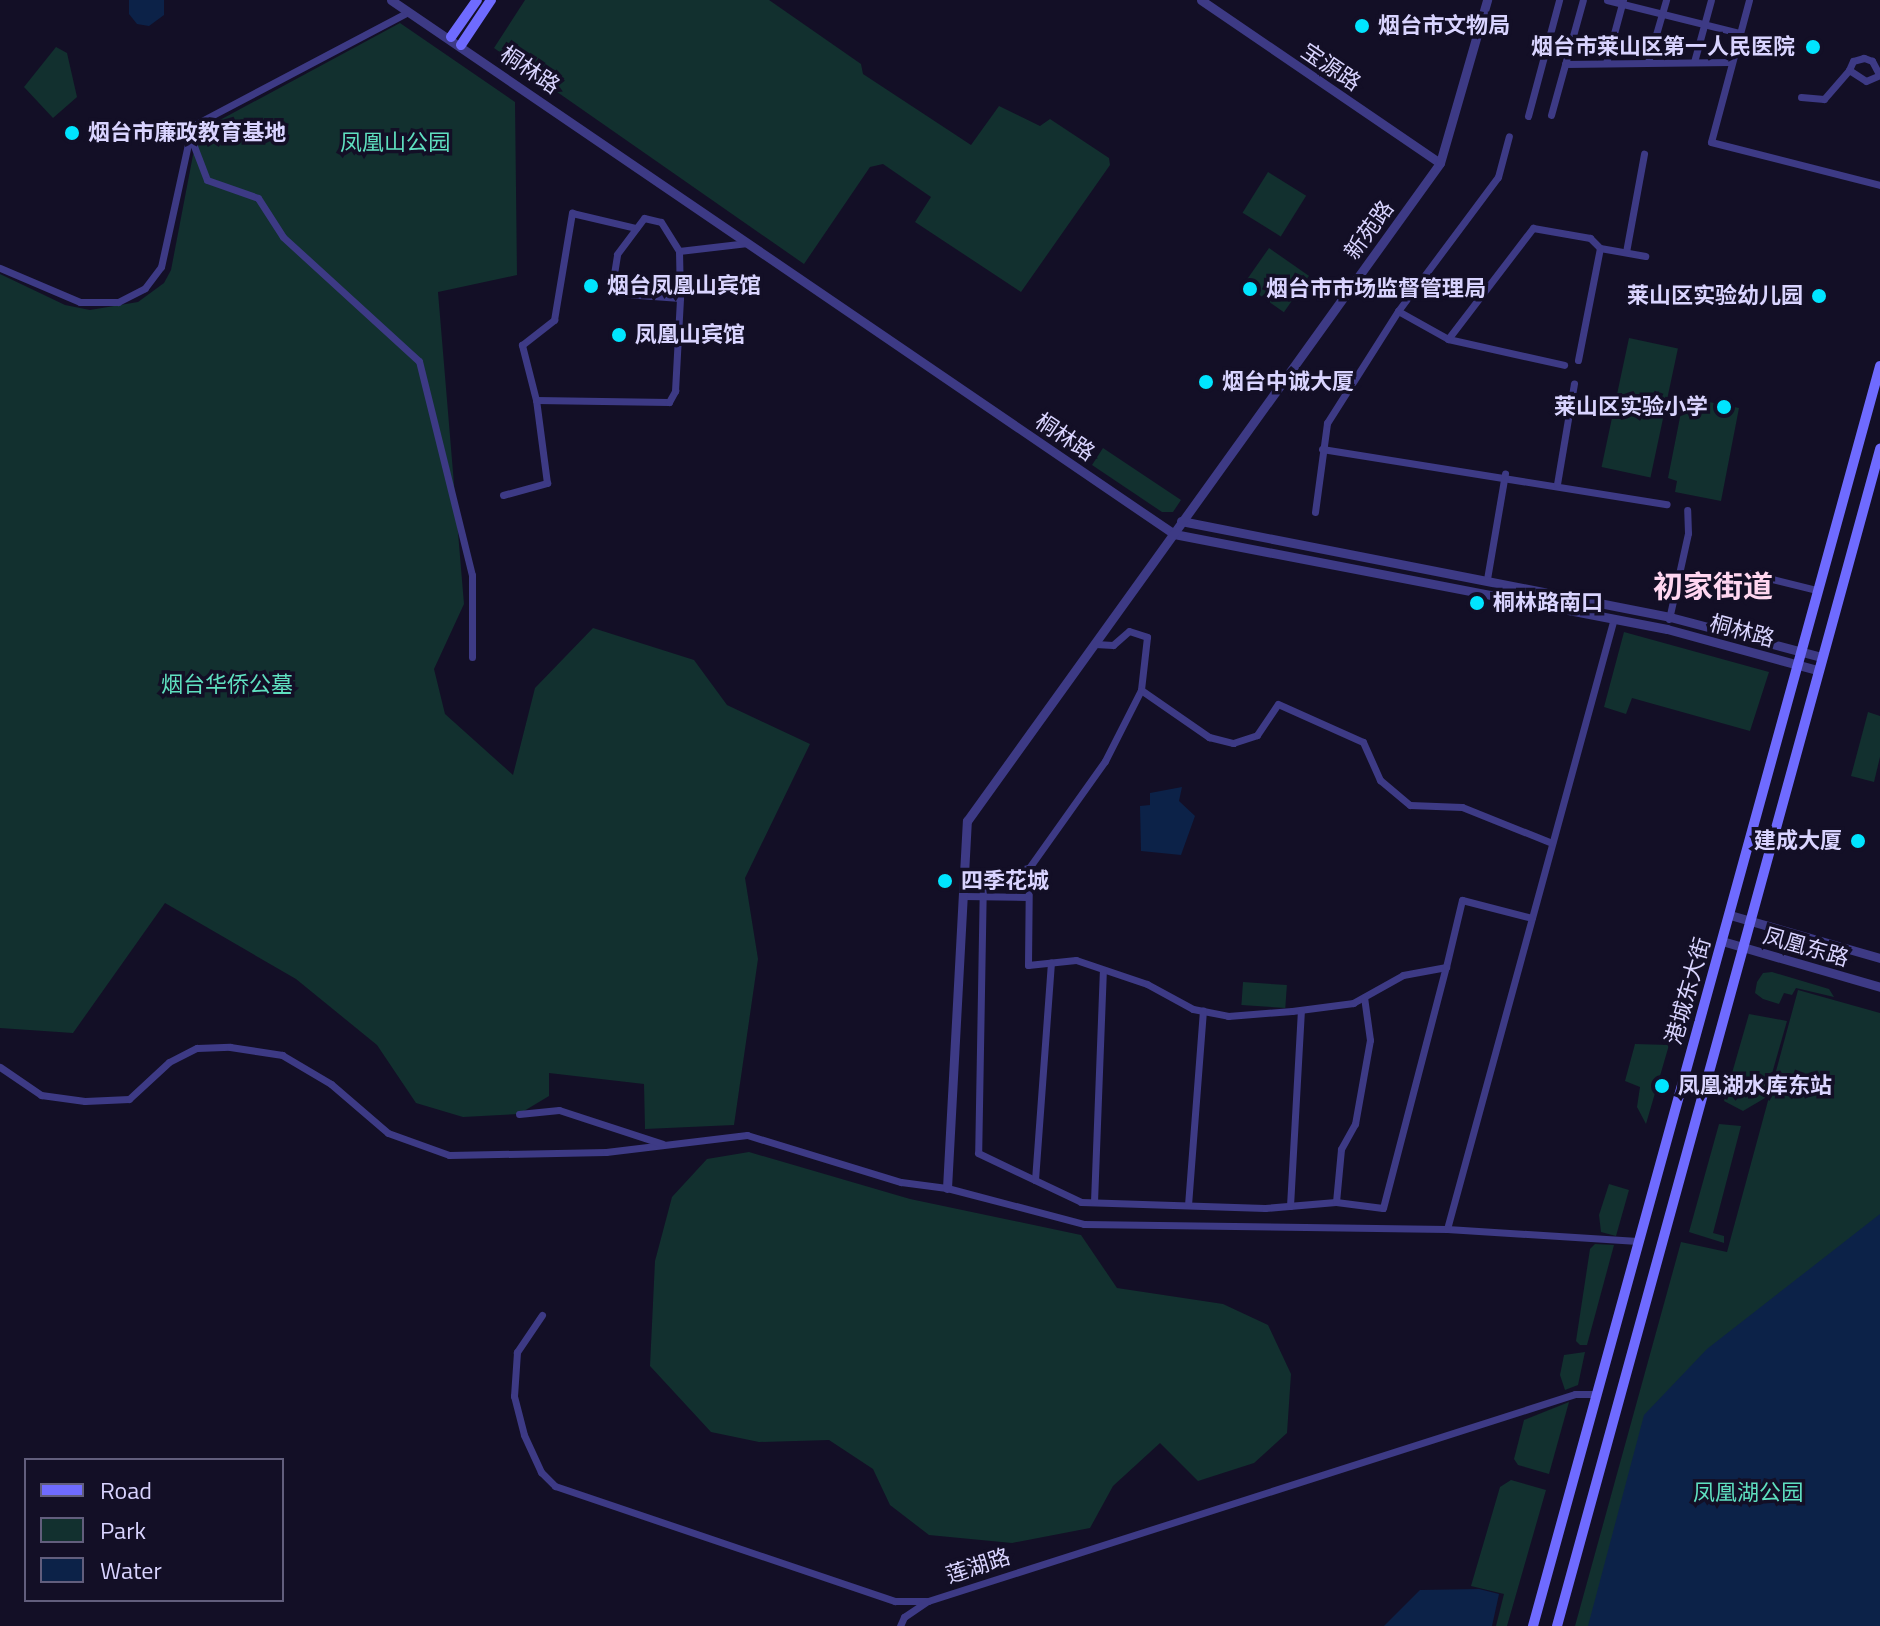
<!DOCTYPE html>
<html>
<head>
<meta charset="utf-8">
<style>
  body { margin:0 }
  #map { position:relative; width:1880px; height:1626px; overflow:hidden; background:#130f26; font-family:"Titillium Web","Noto Sans SC",sans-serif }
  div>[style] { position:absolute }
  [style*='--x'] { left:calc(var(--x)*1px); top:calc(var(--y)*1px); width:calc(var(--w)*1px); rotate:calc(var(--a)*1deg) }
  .green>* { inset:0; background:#12302f; transform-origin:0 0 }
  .water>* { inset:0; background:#0c2248 }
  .minor>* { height:7px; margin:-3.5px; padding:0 3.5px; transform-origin:3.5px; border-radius:3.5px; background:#3d3a85 }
  .tertiary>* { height:9px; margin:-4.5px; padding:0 4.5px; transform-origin:4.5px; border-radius:4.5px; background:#3d3a85 }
  .secondary>* { height:10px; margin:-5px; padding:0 5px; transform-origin:5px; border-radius:5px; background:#6f6bff }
  .dots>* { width:22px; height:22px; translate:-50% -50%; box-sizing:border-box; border:4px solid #130f26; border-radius:50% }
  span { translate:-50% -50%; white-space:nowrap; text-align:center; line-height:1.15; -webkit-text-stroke:7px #130f26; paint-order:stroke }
  .poi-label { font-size:22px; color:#d9d4ff; font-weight:700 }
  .left { translate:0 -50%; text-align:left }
  .right { translate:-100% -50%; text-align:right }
  .street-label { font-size:22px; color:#d9d4ff }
  .park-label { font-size:22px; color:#5fe0c0 }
  .district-label { font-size:30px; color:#ffd6f0; font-weight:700 }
  .legend { position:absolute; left:24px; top:1458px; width:260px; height:144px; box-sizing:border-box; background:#130f26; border:2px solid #625e7d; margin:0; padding:10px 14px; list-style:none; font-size:24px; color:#d9d4ff }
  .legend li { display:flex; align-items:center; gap:16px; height:40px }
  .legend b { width:40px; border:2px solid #625e7d }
</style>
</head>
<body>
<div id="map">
  <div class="green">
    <i style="clip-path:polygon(525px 0,769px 0,861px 64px,863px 74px,971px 145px,999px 106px,1040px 126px,1050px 119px,1109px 158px,1110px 165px,1021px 292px,915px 222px,931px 197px,883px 164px,870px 167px,804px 264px,494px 48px)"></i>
    <i style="clip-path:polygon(400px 23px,515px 102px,517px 275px,438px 292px,464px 604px,434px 669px,445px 714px,513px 775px,535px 688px,593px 628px,694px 660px,727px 705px,810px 744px,745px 878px,758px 959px,734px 1125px,645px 1129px,644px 1084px,549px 1073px,549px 1096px,519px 1114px,463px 1117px,416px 1103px,377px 1045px,296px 979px,165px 903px,73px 1033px,0 1028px,0 274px,65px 305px,90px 310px,138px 302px,164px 283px,171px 270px,193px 155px,207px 127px)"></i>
    <i style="clip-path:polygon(56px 47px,67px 53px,77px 97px,53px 118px,24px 87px)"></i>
    <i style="left:1268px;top:172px;width:45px;height:48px;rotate:32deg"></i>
    <i style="left:1269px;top:248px;width:49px;height:44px;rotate:35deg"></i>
    <i style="left:1629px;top:338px;width:50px;height:132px;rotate:12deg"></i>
    <i style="clip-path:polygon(1684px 397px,1739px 408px,1721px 501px,1675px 492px,1677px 481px,1668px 478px)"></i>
    <i style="clip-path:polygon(1103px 448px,1181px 500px,1173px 512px,1162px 512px,1092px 465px)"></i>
    <i style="clip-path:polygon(1624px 632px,1769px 672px,1750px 731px,1632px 698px,1626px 714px,1604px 707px)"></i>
    <i style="clip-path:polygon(1868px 712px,1880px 716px,1880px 757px,1874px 782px,1851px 776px)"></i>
    <i style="clip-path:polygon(1772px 972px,1829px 989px,1834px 997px,1796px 988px,1792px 995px,1784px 993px,1779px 1004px,1763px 999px,1755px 993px,1757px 982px,1763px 973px)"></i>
    <i style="left:1243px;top:982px;width:44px;height:23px;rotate:4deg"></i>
    <i style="clip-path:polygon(1798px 990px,1880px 1013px,1880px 1626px,1575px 1626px,1681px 1242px,1727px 1252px)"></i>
    <i style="clip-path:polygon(1749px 1014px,1787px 1021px,1765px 1098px,1743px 1111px,1724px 1101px)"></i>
    <i style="clip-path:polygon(1635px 1044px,1669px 1045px,1646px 1124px,1637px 1107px,1640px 1087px,1625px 1081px)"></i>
    <i style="clip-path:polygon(1719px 1124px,1741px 1126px,1713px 1233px,1724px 1236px,1724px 1243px,1689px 1232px)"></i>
    <i style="clip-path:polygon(749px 1152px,910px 1199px,1081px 1235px,1117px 1288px,1223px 1304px,1268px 1325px,1291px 1374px,1287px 1433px,1254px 1463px,1198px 1481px,1160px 1443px,1113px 1486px,1090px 1528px,1012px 1543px,929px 1535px,890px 1505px,873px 1469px,829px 1440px,759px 1442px,711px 1432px,650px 1366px,655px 1261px,672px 1197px,707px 1159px)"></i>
    <i style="clip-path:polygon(1609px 1184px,1629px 1190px,1616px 1236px,1601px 1232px,1599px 1215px)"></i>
    <i style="clip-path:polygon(1595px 1244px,1614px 1245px,1587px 1345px,1580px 1345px,1576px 1341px,1590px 1249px)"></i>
    <i style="clip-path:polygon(1585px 1352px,1578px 1385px,1565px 1390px,1560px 1375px,1564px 1355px)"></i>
    <i style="clip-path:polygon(1569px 1402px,1549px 1474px,1518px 1465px,1514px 1459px,1524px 1420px)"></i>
    <i style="clip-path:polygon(1511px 1480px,1546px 1490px,1507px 1626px,1496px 1626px,1504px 1594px,1471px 1586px,1500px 1487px)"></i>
  </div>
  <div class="water">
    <i style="clip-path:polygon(129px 0,164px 0,164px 15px,149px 26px,137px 24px,129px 14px)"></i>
    <i style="clip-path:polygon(1182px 787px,1179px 801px,1195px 816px,1181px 855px,1141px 851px,1140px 806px,1150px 805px,1150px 793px)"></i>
    <i style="clip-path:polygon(1880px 1214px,1880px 1626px,1588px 1626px,1644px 1415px,1707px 1349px)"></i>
    <i style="clip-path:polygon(1479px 1589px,1499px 1594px,1492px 1626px,1384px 1626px,1420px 1590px)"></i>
  </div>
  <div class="minor">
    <i style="--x:1607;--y:0;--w:136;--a:14"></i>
    <i style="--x:1749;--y:0;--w:147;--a:105"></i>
    <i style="--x:1711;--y:142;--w:174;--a:14.3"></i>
    <i style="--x:1648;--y:62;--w:65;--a:-73.8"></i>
    <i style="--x:1694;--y:62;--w:64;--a:-74.7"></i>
    <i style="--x:1606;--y:63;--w:65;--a:-74.9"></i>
    <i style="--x:1565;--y:64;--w:166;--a:-0.7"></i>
    <i style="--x:1879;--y:74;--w:15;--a:-118"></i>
    <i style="--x:1872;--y:61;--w:9;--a:-159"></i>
    <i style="--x:1864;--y:58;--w:11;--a:165"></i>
    <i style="--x:1853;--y:61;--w:10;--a:114"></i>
    <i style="--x:1849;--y:70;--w:20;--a:33"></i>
    <i style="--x:1866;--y:81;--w:15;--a:-23"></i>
    <i style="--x:1801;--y:97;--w:23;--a:5"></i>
    <i style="--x:1824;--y:99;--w:38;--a:-49"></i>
    <i style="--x:1551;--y:115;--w:119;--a:-74.5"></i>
    <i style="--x:1528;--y:116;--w:120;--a:-75"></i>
    <i style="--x:189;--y:133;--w:50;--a:69"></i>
    <i style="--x:207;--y:180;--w:54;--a:19.4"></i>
    <i style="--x:258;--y:198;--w:46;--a:57.3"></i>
    <i style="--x:283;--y:237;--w:184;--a:42.4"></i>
    <i style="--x:419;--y:361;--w:220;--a:76.1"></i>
    <i style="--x:472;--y:575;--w:82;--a:90"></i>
    <i style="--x:679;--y:251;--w:47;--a:88.8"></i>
    <i style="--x:1626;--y:252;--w:100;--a:-79.6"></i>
    <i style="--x:0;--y:268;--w:87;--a:23"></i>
    <i style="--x:80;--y:302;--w:38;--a:0"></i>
    <i style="--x:118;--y:302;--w:30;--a:-27"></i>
    <i style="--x:145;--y:288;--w:26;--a:-53"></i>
    <i style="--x:161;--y:267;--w:144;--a:-77.6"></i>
    <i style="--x:192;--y:126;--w:244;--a:-27.8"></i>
    <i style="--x:1398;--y:311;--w:57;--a:29.2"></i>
    <i style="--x:1448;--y:339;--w:119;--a:12.6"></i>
    <i style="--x:1448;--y:339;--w:140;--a:-52.6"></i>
    <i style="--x:1533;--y:228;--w:58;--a:10"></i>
    <i style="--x:1590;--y:238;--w:14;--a:45"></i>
    <i style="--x:1600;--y:248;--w:46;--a:10.1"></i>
    <i style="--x:1578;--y:360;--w:114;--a:-78.9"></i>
    <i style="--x:536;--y:400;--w:57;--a:-104.3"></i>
    <i style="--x:522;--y:345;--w:41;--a:-38"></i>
    <i style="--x:554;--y:320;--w:109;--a:-80.5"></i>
    <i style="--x:572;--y:213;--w:66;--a:13.2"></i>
    <i style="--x:1322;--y:449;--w:349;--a:9.1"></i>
    <i style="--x:1557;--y:484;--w:102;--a:-80.4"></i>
    <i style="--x:503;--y:495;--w:46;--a:-15.3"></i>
    <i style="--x:547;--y:483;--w:84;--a:-97.5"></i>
    <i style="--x:536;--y:400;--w:133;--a:0.9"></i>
    <i style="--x:669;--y:402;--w:13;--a:-61"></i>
    <i style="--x:675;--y:391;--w:93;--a:-86.9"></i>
    <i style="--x:680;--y:298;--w:69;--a:-175.9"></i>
    <i style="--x:611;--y:293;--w:39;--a:-81"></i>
    <i style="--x:617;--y:254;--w:45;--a:-53.1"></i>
    <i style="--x:644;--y:218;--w:17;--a:13"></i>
    <i style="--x:661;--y:222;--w:34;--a:58"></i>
    <i style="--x:679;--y:251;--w:69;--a:-6.6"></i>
    <i style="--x:1315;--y:512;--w:90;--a:-82.3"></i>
    <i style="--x:1327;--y:423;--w:133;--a:-57.6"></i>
    <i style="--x:1398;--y:311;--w:167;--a:-53.3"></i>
    <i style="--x:1498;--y:177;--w:42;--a:-75"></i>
    <i style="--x:1748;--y:573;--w:70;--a:14"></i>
    <i style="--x:1487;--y:579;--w:107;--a:-80.3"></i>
    <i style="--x:1614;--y:618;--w:633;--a:105.29"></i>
    <i style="--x:1447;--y:1229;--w:191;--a:3.6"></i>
    <i style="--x:1669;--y:619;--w:88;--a:-77.5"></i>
    <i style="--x:1688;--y:533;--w:23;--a:-92"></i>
    <i style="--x:1095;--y:644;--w:18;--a:3"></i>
    <i style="--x:1113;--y:645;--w:21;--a:-41"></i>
    <i style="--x:1129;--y:631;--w:19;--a:18"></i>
    <i style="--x:1147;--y:637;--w:53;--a:96.5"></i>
    <i style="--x:1141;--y:690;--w:80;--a:116.9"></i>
    <i style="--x:1105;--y:761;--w:131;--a:125.4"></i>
    <i style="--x:1029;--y:868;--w:97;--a:90.6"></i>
    <i style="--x:1028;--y:965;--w:48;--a:-5.9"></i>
    <i style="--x:1076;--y:960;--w:75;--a:18.7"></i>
    <i style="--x:1147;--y:984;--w:52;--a:28.5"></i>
    <i style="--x:1193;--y:1009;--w:36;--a:11"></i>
    <i style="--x:1228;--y:1016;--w:64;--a:-4.5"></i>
    <i style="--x:1292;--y:1011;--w:62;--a:-7.5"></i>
    <i style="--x:1353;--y:1003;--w:57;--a:-29.2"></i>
    <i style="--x:1403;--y:975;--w:44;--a:-10.5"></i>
    <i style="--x:1446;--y:967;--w:69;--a:-76.6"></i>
    <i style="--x:1462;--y:900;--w:72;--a:14.4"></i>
    <i style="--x:1141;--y:690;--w:83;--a:34.7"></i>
    <i style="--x:1209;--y:737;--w:25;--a:14"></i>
    <i style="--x:1233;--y:743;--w:25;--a:-18"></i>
    <i style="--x:1257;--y:735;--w:37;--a:-56"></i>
    <i style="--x:1278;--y:704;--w:93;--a:24.1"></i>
    <i style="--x:1363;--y:742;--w:42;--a:65.9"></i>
    <i style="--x:1380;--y:780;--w:39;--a:40"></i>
    <i style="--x:1410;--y:805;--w:52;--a:2.2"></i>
    <i style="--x:1462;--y:807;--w:97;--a:21.8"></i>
    <i style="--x:1029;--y:868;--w:47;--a:168.9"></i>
    <i style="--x:983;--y:877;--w:276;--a:91"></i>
    <i style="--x:978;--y:1153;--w:114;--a:25.4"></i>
    <i style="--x:1081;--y:1202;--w:184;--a:1.9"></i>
    <i style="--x:1265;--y:1208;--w:71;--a:-4.8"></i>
    <i style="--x:1336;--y:1202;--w:47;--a:7.3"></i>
    <i style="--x:1383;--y:1208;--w:249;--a:-75.4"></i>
    <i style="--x:963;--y:896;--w:64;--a:0.9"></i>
    <i style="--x:0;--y:1067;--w:50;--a:34.3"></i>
    <i style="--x:41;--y:1095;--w:44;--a:7.8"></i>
    <i style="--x:85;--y:1101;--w:44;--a:-2.6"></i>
    <i style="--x:129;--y:1099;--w:54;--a:-42.8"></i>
    <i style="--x:169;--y:1062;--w:31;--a:-27"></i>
    <i style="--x:197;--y:1048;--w:33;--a:-2"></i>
    <i style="--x:230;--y:1047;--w:53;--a:8.7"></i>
    <i style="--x:282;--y:1055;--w:57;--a:30.6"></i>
    <i style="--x:331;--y:1084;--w:75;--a:40.7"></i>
    <i style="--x:388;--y:1133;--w:65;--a:19.8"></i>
    <i style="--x:449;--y:1155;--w:157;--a:-1.1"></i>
    <i style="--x:606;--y:1152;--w:142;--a:-6.9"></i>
    <i style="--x:747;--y:1135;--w:161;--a:17"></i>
    <i style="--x:901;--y:1182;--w:46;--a:7.4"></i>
    <i style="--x:947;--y:1188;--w:142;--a:14.7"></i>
    <i style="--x:1084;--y:1224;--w:363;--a:0.8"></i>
    <i style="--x:519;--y:1114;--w:40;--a:-5.7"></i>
    <i style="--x:559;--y:1110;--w:109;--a:18.1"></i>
    <i style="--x:1035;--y:1180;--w:218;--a:-85.8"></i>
    <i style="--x:1094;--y:1202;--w:232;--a:-87.8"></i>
    <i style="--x:1336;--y:1202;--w:53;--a:-84.6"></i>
    <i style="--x:1341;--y:1149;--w:29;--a:-61"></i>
    <i style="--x:1355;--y:1124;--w:85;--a:-79.9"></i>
    <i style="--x:1370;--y:1040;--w:43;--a:-97.9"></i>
    <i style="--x:1188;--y:1205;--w:195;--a:-85.6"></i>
    <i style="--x:1290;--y:1206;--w:196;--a:-86.8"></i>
    <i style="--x:542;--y:1315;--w:45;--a:124"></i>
    <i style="--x:517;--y:1352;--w:44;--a:93.9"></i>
    <i style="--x:514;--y:1396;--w:40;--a:75.6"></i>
    <i style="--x:524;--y:1435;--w:41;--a:65.3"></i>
    <i style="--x:541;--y:1472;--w:20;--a:45"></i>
    <i style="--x:555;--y:1486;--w:359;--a:18.7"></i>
    <i style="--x:895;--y:1601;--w:33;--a:0"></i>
    <i style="--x:928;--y:1601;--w:679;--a:-17.74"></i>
    <i style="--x:1575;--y:1394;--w:20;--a:0"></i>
    <i style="--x:900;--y:1626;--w:10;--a:-66"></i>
    <i style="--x:904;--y:1617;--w:27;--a:-34"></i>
  </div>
  <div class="tertiary">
    <i style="--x:391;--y:0;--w:948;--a:34.29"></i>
    <i style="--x:1174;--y:534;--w:502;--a:10.91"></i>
    <i style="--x:1667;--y:629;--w:156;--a:15.3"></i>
    <i style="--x:1201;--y:0;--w:289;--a:34.3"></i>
    <i style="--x:1181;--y:521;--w:498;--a:11.1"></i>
    <i style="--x:1670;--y:617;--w:156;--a:14.8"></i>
    <i style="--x:1730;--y:915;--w:156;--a:16"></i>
    <i style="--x:1722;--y:941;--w:165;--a:16.2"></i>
    <i style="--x:947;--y:1188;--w:368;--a:-86.9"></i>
    <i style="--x:967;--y:821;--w:810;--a:-54.29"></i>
    <i style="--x:1440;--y:163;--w:170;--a:-73.9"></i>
  </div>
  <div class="secondary">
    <i style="--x:451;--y:37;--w:45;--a:-54.9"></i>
    <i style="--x:461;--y:45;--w:54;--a:-56.3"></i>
    <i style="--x:1533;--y:1626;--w:1307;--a:-74.6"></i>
    <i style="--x:1557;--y:1626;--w:1221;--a:-74.65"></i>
  </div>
  <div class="dots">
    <i style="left:1362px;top:26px;background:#00e5ff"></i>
    <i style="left:1813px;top:47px;background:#00e5ff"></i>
    <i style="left:72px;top:133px;background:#00e5ff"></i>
    <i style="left:591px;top:286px;background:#00e5ff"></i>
    <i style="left:1250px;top:289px;background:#00e5ff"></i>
    <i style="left:1819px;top:296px;background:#00e5ff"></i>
    <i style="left:619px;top:335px;background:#00e5ff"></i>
    <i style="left:1206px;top:382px;background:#00e5ff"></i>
    <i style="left:1724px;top:407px;background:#00e5ff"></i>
    <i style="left:1477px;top:603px;background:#00e5ff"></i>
    <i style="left:1858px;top:841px;background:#00e5ff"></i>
    <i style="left:945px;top:881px;background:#00e5ff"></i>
    <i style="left:1662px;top:1086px;background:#00e5ff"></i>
  </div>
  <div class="poi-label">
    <span class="left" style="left:1378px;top:26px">烟台市文物局</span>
    <span class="right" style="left:1795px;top:47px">烟台市莱山区第一人民医院</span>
    <span class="left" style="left:88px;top:133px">烟台市廉政教育基地</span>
    <span class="left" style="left:607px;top:286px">烟台凤凰山宾馆</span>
    <span class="left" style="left:1266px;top:289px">烟台市市场监督管理局</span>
    <span class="right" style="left:1803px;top:296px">莱山区实验幼儿园</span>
    <span class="left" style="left:635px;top:335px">凤凰山宾馆</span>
    <span class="left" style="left:1222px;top:382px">烟台中诚大厦</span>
    <span class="right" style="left:1708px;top:407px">莱山区实验小学</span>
    <span class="left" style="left:1493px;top:603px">桐林路南口</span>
    <span class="right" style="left:1842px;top:841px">建成大厦</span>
    <span class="left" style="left:961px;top:881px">四季花城</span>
    <span class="left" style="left:1678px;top:1086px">凤凰湖水库东站</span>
  </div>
  <div class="street-label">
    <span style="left:1331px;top:67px;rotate:34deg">宝源路</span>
    <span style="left:530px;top:70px;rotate:34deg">桐林路</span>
    <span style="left:1369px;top:230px;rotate:-54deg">新苑路</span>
    <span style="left:1065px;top:437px;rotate:34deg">桐林路</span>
    <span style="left:1742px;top:631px;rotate:15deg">桐林路</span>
    <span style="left:1806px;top:947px;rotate:16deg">凤凰东路</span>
    <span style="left:1688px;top:991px;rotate:-74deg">港城东大街</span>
    <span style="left:978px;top:1566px;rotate:-18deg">莲湖路</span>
  </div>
  <div class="park-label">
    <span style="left:395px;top:143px">凤凰山公园</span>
    <span style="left:227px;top:685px">烟台华侨公墓</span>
    <span style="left:1748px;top:1493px">凤凰湖公园</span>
  </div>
  <div class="district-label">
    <span style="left:1713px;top:586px">初家街道</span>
  </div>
  <ul class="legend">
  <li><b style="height:10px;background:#6f6bff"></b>Road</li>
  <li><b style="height:22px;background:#12302f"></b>Park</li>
  <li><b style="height:22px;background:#0c2248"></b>Water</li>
  </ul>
</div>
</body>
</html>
